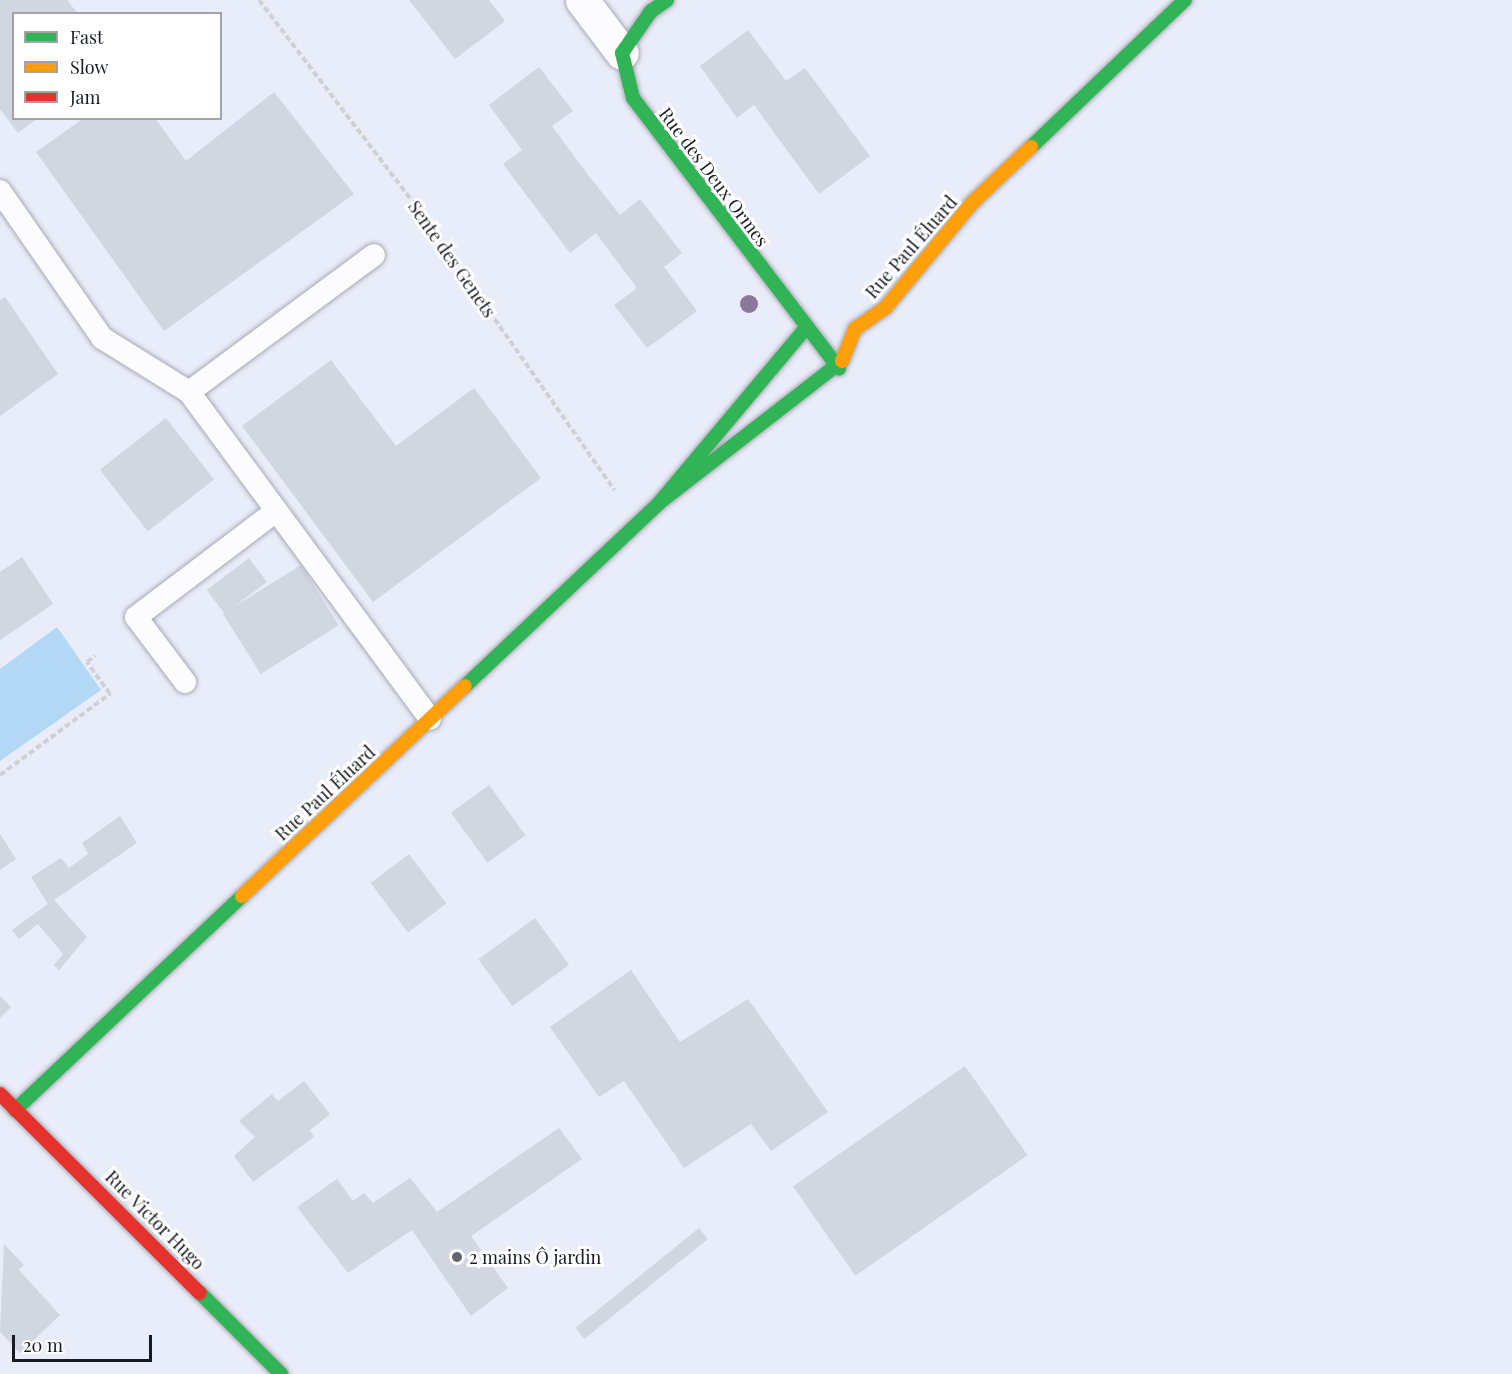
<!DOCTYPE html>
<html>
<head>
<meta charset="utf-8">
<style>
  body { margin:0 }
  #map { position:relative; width:1512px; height:1374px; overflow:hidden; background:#e9ecf9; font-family:"Playfair Display",serif }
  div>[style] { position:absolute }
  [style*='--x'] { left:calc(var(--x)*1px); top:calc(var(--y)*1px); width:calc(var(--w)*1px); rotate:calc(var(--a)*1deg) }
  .water>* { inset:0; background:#b2d8f5 }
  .building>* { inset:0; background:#d1d6e0; transform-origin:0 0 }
  .path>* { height:4px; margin-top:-2px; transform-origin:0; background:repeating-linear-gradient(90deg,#d0d1d4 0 6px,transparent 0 9px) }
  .roads { filter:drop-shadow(0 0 2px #a8a9b4) drop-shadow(0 0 2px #a8a9b4) }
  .lane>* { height:22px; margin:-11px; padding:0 11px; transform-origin:11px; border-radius:11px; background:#fcfcfe }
  .street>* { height:33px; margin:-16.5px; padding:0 16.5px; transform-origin:16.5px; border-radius:16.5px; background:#fcfcfe }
  .fast>* { height:14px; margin:-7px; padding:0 7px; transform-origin:7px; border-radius:7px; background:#30b455 }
  .slow>* { height:14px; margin:-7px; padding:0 7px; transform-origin:7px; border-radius:7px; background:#ff9f0a }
  .jam>* { height:14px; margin:-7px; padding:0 7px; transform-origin:7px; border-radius:7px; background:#e5322d }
  .trees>* { width:18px; height:18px; margin:-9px; border-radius:50%; background:#8c779d }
  .dots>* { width:16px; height:16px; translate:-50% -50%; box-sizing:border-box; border:3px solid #fff; border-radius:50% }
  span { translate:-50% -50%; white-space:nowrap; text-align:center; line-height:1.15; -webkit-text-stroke:6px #fff; paint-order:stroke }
  .street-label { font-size:18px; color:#181a24 }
  .poi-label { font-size:18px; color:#181a24 }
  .left { translate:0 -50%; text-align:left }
  .legend { position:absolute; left:12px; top:12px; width:210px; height:108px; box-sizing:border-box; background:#fff; border:2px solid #a3a3a7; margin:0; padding:8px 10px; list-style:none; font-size:18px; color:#181a24 }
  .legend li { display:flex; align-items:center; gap:12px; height:30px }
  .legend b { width:30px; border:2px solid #a3a3a7 }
  .scale { position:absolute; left:12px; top:1335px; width:140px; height:27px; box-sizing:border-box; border:3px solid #181a24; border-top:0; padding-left:8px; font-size:18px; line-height:21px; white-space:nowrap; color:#181a24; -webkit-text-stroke:4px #fff; paint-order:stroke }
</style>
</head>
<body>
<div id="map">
  <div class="water">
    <i style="clip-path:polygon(57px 627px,101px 690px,0 761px,0 669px)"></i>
  </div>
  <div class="building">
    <i style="clip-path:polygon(0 0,67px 0,78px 14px,14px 14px,14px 118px,38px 118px,18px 133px,0 109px)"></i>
    <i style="clip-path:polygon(409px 0,489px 0,505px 21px,455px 59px)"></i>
    <i style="clip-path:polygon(748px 30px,786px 81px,805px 68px,870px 156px,819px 194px,754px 105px,737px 118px,700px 66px)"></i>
    <i style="clip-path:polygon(539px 67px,573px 111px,552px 126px,585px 171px,620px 215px,640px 199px,682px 253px,664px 267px,697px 311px,647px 348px,614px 305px,637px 288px,596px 233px,570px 253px,503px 164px,522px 150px,489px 105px)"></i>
    <i style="clip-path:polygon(274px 92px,354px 194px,164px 331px,36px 152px,84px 118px,155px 118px,186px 161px)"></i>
    <i style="clip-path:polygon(5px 297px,58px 374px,0 416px,0 300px)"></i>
    <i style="clip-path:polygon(331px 360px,396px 446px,474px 388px,541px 478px,373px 602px,242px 426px)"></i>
    <i style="left:166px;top:418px;width:78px;height:84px;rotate:52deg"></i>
    <i style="clip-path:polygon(22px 557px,53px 604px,0 640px,0 572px)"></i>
    <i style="left:249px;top:558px;width:30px;height:53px;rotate:53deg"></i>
    <i style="left:301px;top:565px;width:71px;height:92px;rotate:58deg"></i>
    <i style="left:489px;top:785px;width:62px;height:47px;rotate:54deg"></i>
    <i style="clip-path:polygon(120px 816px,137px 843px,54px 900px,87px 937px,59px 970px,54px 965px,63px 954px,38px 924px,19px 939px,12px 930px,48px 904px,31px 877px,61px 858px,69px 868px,88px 854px,82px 843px)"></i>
    <i style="clip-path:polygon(0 834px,16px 859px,0 870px)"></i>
    <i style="left:409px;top:854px;width:62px;height:48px;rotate:53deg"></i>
    <i style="left:535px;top:918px;width:58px;height:70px;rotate:54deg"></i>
    <i style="clip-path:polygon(631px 970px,680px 1042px,748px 999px,828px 1112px,771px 1151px,751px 1124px,684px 1168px,624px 1081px,599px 1097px,550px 1027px)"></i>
    <i style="clip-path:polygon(0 996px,11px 1007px,0 1018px)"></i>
    <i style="left:965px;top:1066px;width:109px;height:210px;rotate:55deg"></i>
    <i style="clip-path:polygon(304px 1081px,330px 1114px,310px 1130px,314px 1137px,253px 1182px,234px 1156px,255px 1137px,239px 1121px,272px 1094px,278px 1101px)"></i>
    <i style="clip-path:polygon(559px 1128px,582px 1159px,471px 1236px,508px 1288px,471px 1316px,412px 1230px,348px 1273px,297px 1207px,337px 1179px,353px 1201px,364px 1193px,373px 1203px,410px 1178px,437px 1212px)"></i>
    <i style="left:699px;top:1228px;width:14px;height:159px;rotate:51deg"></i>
    <i style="clip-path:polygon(4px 1244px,24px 1265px,19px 1270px,60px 1315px,20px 1353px,0 1332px)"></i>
  </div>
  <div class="path">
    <i style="--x:259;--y:0;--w:253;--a:52.7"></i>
    <i style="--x:412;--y:201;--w:353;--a:55"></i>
    <i style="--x:0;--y:775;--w:137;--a:-36.4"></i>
    <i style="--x:110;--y:694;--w:39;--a:-126"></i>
    <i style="--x:87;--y:662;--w:10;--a:-37"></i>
  </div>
  <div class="roads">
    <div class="lane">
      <i style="--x:0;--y:191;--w:179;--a:55.2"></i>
      <i style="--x:102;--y:338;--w:102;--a:31.8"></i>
      <i style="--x:189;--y:392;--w:406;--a:53.6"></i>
      <i style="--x:189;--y:392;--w:230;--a:-36.5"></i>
      <i style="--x:185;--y:682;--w:81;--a:-127"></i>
      <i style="--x:136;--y:617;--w:176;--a:-37.1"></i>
    </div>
    <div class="street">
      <i style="--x:582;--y:0;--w:66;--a:53"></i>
    </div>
    <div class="fast">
      <i style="--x:667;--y:0;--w:19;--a:145"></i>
      <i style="--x:651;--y:11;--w:51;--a:124.6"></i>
      <i style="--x:622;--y:53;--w:46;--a:76.3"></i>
      <i style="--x:633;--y:98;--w:340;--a:52.7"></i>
      <i style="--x:1031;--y:147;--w:213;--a:-43.7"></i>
      <i style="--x:805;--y:329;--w:227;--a:130"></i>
      <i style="--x:659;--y:503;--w:232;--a:-37.8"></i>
      <i style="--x:465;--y:686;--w:267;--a:-43.3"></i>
      <i style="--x:15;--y:1110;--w:312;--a:-43.3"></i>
      <i style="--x:200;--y:1293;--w:115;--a:45"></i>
    </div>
    <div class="slow">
      <i style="--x:842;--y:361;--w:35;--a:-68"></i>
      <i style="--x:855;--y:329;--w:38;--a:-35"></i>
      <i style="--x:886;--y:307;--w:136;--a:-50.4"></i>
      <i style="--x:973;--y:202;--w:80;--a:-43.5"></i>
      <i style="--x:242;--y:896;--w:306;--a:-43.3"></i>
    </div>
    <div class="jam">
      <i style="--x:0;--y:1094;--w:282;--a:44.9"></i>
    </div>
  </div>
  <div class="trees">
    <i style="left:749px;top:304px"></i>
  </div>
  <div class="dots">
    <i style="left:457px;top:1257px;background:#61646f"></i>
  </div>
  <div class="street-label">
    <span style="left:714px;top:177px;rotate:53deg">Rue des Deux Ormes</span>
    <span style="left:911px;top:247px;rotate:-49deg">Rue Paul Éluard</span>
    <span style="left:452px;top:259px;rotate:55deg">Sente des Genets</span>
    <span style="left:325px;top:793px;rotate:-43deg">Rue Paul Éluard</span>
    <span style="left:155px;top:1220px;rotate:45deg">Rue Victor Hugo</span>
  </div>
  <div class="poi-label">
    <span class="left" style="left:469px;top:1257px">2 mains Ô jardin</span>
  </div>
  <ul class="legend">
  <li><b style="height:8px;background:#30b455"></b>Fast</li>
  <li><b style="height:8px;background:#ff9f0a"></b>Slow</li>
  <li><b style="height:8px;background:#e5322d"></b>Jam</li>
  </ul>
  <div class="scale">20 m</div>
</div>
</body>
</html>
